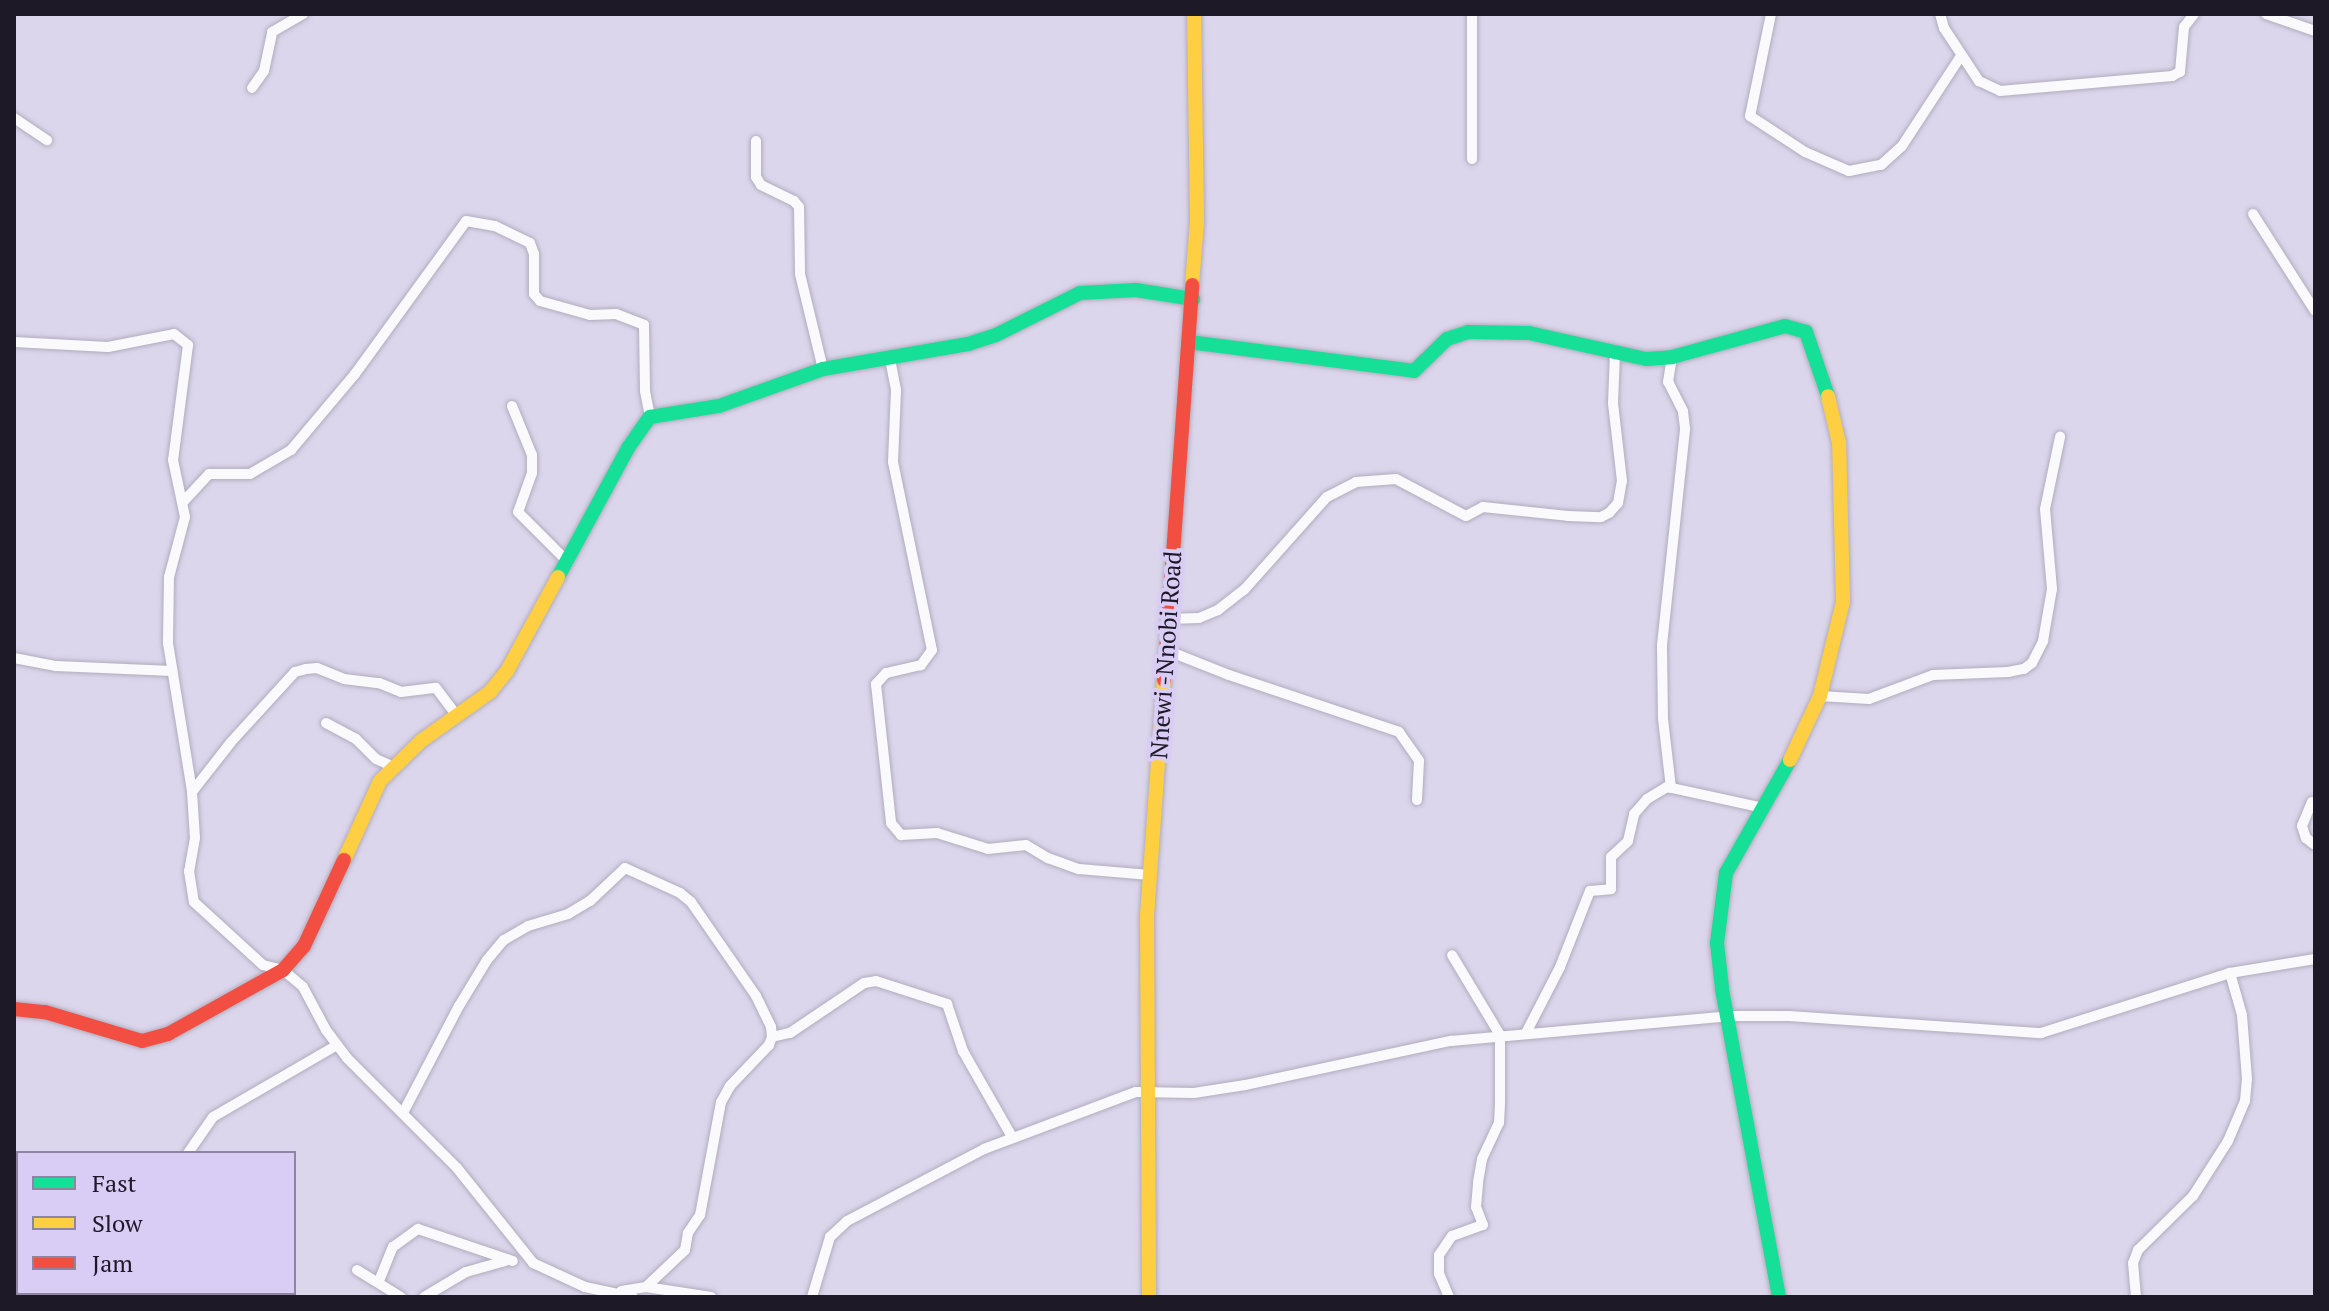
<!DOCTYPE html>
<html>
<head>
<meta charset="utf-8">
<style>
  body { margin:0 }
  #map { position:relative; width:2329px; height:1311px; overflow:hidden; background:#dcd6ec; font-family:"PT Serif",serif }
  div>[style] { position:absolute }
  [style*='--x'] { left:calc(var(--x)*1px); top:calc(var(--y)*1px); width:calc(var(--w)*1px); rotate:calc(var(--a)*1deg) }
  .roads { filter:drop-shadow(0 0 2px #b1acbd) drop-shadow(0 0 2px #b1acbd) }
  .street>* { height:10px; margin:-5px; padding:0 5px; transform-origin:5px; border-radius:5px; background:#faf9fc }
  .fast>* { height:14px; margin:-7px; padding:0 7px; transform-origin:7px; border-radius:7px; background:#16e098 }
  .slow>* { height:14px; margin:-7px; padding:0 7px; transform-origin:7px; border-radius:7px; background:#ffcf43 }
  .jam>* { height:14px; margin:-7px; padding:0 7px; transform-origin:7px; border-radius:7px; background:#f24e42 }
  span { translate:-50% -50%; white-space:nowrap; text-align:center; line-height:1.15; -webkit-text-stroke:8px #d9cdf5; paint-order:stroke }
  .street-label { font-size:24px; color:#1e1927 }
  .frame { position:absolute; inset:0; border:16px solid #1e1927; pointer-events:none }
  .legend { position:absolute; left:16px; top:1151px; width:280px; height:144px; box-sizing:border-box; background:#d9cdf5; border:2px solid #8e85a3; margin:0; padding:10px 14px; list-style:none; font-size:24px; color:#1e1927 }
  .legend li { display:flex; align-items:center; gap:16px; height:40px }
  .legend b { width:40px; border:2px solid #8e85a3 }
</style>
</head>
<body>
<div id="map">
  <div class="roads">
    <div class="street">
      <i style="--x:1472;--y:14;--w:145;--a:90"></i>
      <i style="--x:1771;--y:14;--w:104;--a:101.6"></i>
      <i style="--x:1750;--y:116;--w:66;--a:33.2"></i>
      <i style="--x:1805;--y:152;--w:48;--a:23.4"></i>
      <i style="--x:1849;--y:171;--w:33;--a:-11"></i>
      <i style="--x:1881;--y:165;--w:28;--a:-42"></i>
      <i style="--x:1902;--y:146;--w:108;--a:-56.8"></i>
      <i style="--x:1940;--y:14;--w:15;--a:74"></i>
      <i style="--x:1944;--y:28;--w:64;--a:56.6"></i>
      <i style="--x:1979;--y:81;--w:23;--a:25"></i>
      <i style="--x:2000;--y:91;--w:173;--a:-5"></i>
      <i style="--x:2172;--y:76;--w:9;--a:-27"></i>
      <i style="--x:2180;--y:72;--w:45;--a:-84.9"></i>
      <i style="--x:2184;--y:27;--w:16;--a:-52"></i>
      <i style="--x:2266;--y:14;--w:52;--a:19.1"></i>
      <i style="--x:252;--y:88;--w:21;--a:-55"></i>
      <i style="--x:264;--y:71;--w:40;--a:-78"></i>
      <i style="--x:272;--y:32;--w:36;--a:-30"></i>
      <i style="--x:14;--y:118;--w:40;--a:34"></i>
      <i style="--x:756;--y:141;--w:36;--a:90"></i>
      <i style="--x:756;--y:177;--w:9;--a:58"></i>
      <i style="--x:761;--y:185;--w:37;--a:26"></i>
      <i style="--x:794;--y:201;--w:8;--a:50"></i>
      <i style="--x:799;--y:207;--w:67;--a:89.1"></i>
      <i style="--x:800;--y:274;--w:98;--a:76.4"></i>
      <i style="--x:2253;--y:214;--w:115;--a:57.4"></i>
      <i style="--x:14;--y:342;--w:94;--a:3"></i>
      <i style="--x:108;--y:347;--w:67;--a:-11.1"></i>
      <i style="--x:174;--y:334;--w:18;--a:38"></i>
      <i style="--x:188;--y:345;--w:116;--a:97.4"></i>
      <i style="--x:173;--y:460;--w:58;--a:78.1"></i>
      <i style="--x:185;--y:517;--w:62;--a:104.9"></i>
      <i style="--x:169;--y:577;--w:66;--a:90.9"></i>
      <i style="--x:168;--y:643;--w:151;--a:80.8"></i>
      <i style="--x:192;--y:792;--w:46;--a:86.3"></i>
      <i style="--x:195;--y:838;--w:34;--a:100"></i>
      <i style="--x:189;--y:871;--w:31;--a:81"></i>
      <i style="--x:194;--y:902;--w:93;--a:42.4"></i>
      <i style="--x:263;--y:965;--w:21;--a:14"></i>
      <i style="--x:283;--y:970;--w:26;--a:40"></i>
      <i style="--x:303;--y:987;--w:49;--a:61.9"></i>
      <i style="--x:326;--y:1030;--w:35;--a:53"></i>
      <i style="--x:347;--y:1058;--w:156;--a:45"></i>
      <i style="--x:457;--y:1168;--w:122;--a:51.3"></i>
      <i style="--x:533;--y:1263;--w:57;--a:24.8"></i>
      <i style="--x:585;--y:1287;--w:49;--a:11.8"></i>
      <i style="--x:890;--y:359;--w:32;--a:79"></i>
      <i style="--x:896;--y:390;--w:72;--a:92.4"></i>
      <i style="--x:893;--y:462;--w:192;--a:78.3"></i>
      <i style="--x:932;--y:650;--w:19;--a:126"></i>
      <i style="--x:921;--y:665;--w:36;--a:167"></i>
      <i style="--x:886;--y:673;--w:15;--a:132"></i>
      <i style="--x:876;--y:684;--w:140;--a:83.8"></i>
      <i style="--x:891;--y:823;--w:16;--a:50"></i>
      <i style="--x:901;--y:835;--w:36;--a:-3"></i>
      <i style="--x:937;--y:833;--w:53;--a:17.4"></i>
      <i style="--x:988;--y:849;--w:38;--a:-6"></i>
      <i style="--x:1026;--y:845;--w:26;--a:31"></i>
      <i style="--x:1048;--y:858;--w:33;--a:20"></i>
      <i style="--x:1079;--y:869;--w:71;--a:4.8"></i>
      <i style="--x:512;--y:406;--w:53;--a:67.8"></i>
      <i style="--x:532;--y:455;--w:18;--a:90"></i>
      <i style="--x:532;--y:473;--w:41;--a:109.7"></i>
      <i style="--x:518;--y:512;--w:71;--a:45"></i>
      <i style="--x:183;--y:502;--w:38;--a:-47"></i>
      <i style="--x:209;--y:474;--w:41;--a:0"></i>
      <i style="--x:250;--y:474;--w:48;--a:-30.3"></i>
      <i style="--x:291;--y:450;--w:99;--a:-49.9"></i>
      <i style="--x:355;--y:374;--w:189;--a:-54"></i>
      <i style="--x:466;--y:221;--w:29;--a:10"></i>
      <i style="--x:495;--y:226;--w:39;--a:26"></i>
      <i style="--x:530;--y:243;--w:12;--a:70"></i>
      <i style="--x:534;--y:254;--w:40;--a:90"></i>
      <i style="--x:534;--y:294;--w:9;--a:49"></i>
      <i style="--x:540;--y:301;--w:52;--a:15.6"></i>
      <i style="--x:590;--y:315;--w:26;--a:-2"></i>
      <i style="--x:616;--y:314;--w:30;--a:21"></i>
      <i style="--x:644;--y:325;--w:66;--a:89.1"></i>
      <i style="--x:645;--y:391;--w:26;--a:79"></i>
      <i style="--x:1168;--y:619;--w:31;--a:-2"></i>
      <i style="--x:1199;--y:618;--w:21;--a:-23"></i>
      <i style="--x:1218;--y:610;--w:33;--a:-38"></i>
      <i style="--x:1244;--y:590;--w:125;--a:-48.3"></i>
      <i style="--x:1327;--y:497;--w:33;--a:-27"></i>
      <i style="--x:1356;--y:482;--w:40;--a:-4.3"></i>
      <i style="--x:1396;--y:479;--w:79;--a:27.9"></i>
      <i style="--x:1466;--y:516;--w:19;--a:-28"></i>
      <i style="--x:1483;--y:507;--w:85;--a:6"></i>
      <i style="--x:1568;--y:516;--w:33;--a:2"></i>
      <i style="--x:1601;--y:517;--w:9;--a:-27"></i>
      <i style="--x:1609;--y:513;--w:13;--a:-48"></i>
      <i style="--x:1618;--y:503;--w:22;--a:-80"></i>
      <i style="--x:1622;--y:481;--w:79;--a:-96.6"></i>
      <i style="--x:1613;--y:403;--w:49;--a:-87.7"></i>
      <i style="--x:1166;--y:650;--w:68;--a:21.6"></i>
      <i style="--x:1229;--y:675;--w:179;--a:18.5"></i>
      <i style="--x:1399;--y:732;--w:35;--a:55"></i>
      <i style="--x:1419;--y:761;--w:39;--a:93"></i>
      <i style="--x:14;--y:658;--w:43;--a:10.8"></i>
      <i style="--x:56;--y:666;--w:116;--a:2.5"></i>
      <i style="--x:1820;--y:696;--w:49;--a:3.5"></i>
      <i style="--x:1869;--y:699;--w:68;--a:-20.6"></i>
      <i style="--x:1933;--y:675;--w:75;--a:-2.3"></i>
      <i style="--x:2008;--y:672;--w:16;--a:-11"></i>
      <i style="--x:2024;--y:669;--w:10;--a:-37"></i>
      <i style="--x:2032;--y:663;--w:25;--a:-63"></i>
      <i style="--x:2043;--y:641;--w:53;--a:-80.2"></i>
      <i style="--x:2052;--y:589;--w:80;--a:-95"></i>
      <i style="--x:2045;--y:509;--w:74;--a:-78.2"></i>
      <i style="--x:326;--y:723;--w:34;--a:28"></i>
      <i style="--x:356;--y:739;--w:28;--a:45"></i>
      <i style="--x:376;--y:759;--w:17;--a:24"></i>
      <i style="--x:1671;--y:788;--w:69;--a:-96.6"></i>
      <i style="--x:1663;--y:719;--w:74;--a:-90.8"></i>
      <i style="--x:1662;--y:645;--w:218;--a:-83.9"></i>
      <i style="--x:1685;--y:428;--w:17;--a:-97"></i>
      <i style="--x:1683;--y:411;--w:33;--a:-117"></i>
      <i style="--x:1668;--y:382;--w:25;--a:-81"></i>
      <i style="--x:192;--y:792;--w:63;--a:-52"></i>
      <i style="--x:231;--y:742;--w:95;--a:-47.6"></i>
      <i style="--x:295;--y:672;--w:11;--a:-15"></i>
      <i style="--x:306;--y:669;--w:11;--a:-5"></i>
      <i style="--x:317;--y:668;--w:29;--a:22"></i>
      <i style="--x:344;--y:679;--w:35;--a:7"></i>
      <i style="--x:379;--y:683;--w:24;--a:22"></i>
      <i style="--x:401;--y:692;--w:35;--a:-7"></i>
      <i style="--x:436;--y:688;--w:35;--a:53"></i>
      <i style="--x:2312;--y:802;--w:26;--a:113"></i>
      <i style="--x:2302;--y:826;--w:13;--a:72"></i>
      <i style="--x:2306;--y:838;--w:11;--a:38"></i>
      <i style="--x:1526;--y:1033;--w:74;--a:-62.7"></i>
      <i style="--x:1560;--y:967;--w:82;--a:-68.5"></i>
      <i style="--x:1590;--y:891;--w:21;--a:-5"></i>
      <i style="--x:1611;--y:889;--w:32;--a:-90"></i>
      <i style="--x:1611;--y:857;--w:23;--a:-43"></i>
      <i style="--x:1628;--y:841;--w:28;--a:-77"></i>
      <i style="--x:1634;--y:814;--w:20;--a:-49"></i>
      <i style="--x:1647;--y:799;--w:23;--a:-31"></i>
      <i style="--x:1667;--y:787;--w:98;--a:12.3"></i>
      <i style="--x:772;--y:1037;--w:18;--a:-13"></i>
      <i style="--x:790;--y:1033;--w:89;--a:-34"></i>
      <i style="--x:864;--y:983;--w:12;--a:-9"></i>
      <i style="--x:876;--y:981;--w:75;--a:17.9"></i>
      <i style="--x:947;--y:1004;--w:50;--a:71.2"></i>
      <i style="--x:963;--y:1051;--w:99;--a:60.3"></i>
      <i style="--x:404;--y:1111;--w:119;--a:-62.4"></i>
      <i style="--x:459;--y:1006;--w:54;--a:-58.7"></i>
      <i style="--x:487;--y:960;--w:26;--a:-50"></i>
      <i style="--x:504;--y:940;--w:28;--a:-30"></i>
      <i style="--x:528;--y:926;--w:42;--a:-16.7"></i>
      <i style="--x:568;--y:914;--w:26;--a:-31"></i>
      <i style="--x:590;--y:901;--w:48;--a:-43.3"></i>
      <i style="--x:625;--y:868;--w:60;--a:24.4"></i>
      <i style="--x:680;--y:893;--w:14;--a:39"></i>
      <i style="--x:691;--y:902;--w:114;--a:55.3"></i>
      <i style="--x:756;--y:996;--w:34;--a:64"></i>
      <i style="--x:771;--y:1027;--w:10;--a:84"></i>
      <i style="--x:772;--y:1037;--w:9;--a:111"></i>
      <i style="--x:769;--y:1045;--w:57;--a:133.6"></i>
      <i style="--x:730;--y:1086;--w:18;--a:119"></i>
      <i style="--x:721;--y:1102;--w:115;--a:100.5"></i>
      <i style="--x:700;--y:1215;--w:22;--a:124"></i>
      <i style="--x:688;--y:1233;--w:17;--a:100"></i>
      <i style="--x:685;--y:1250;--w:54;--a:136.5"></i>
      <i style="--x:646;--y:1287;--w:25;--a:171"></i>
      <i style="--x:188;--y:1153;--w:44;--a:-55.2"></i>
      <i style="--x:213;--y:1117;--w:143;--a:-30.1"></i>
      <i style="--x:357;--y:1270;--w:52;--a:31.5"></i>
      <i style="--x:379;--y:1281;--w:37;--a:-68"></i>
      <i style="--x:393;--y:1247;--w:31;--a:-36"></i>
      <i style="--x:418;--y:1229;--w:100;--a:18.6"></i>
      <i style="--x:646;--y:1287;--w:66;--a:8.7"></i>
      <i style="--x:424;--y:1297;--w:49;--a:-30.8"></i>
      <i style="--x:466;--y:1272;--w:41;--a:-15.8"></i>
      <i style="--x:812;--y:1297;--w:63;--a:-73.3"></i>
      <i style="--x:830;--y:1237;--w:23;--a:-43"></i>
      <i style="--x:847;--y:1221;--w:155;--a:-27.7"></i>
      <i style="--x:984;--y:1149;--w:162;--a:-20.6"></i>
      <i style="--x:1136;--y:1092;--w:58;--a:1"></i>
      <i style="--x:1194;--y:1093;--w:52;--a:-8.9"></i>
      <i style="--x:1245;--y:1085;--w:211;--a:-12.1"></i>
      <i style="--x:1451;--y:1041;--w:279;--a:-5.1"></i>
      <i style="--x:1729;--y:1016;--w:60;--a:0"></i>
      <i style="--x:1789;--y:1016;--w:253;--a:3.9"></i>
      <i style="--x:2041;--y:1033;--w:198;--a:-17.6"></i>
      <i style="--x:2230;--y:973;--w:86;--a:-9.4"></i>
      <i style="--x:1449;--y:1297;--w:25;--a:-113"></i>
      <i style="--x:1439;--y:1274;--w:19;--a:-90"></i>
      <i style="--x:1439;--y:1255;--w:23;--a:-56"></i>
      <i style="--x:1452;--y:1236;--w:33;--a:-20"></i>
      <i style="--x:1483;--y:1225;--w:19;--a:-111"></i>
      <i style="--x:1476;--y:1207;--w:25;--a:-85"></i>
      <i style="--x:1478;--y:1182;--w:23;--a:-80"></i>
      <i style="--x:1482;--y:1159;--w:40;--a:-65"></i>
      <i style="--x:1499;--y:1123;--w:20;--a:-87"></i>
      <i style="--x:1500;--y:1103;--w:68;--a:-90"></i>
      <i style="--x:1500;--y:1035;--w:93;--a:-121"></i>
      <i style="--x:2136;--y:1297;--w:34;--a:-95"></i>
      <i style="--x:2133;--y:1263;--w:14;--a:-69"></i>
      <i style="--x:2138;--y:1250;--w:77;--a:-44.5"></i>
      <i style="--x:2193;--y:1196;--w:65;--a:-57.5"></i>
      <i style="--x:2228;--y:1141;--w:43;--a:-67"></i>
      <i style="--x:2245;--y:1101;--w:22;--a:-85"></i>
      <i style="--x:2247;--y:1079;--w:64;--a:-94.5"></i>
      <i style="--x:2242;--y:1015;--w:44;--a:-105.9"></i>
    </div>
    <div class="fast">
      <i style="--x:1189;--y:342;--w:227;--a:7.3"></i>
      <i style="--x:1414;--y:371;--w:46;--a:-44.1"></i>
      <i style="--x:1447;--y:339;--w:22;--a:-18"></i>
      <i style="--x:1468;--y:332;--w:61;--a:0.9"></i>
      <i style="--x:1529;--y:333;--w:120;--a:12.5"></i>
      <i style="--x:1646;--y:359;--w:26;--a:-4"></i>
      <i style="--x:1672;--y:357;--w:117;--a:-15.3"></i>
      <i style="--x:1785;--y:326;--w:22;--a:16"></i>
      <i style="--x:1806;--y:332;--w:68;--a:71"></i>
      <i style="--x:558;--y:577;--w:147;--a:-61.5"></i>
      <i style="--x:628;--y:448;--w:38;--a:-55"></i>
      <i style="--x:650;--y:417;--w:70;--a:-9.1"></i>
      <i style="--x:719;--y:406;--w:110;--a:-19.6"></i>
      <i style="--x:823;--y:369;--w:147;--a:-9.8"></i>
      <i style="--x:968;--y:344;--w:29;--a:-18"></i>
      <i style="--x:996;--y:335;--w:94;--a:-26.6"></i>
      <i style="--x:1080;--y:293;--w:56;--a:-3.1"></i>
      <i style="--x:1136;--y:290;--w:58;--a:9"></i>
      <i style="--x:1779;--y:1297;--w:314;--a:-100.5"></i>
      <i style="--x:1722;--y:988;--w:45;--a:-96.3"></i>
      <i style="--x:1717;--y:943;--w:71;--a:-82.7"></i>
      <i style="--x:1726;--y:873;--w:130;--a:-60.5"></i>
    </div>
    <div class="slow">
      <i style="--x:1192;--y:285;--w:63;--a:-85.5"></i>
      <i style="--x:1197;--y:222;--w:208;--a:-90.8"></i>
      <i style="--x:1790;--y:760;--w:71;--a:-64.9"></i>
      <i style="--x:1820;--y:696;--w:97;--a:-76.3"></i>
      <i style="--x:1843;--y:602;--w:159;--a:-91.4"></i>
      <i style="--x:1839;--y:443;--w:48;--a:-103.2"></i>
      <i style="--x:344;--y:860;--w:87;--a:-65.5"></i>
      <i style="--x:380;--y:781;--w:57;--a:-44.3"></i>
      <i style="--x:421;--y:741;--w:85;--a:-35.4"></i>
      <i style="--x:490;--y:692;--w:27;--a:-51"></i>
      <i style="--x:507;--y:671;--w:107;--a:-61.5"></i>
      <i style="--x:1149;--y:1297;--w:381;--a:-90.3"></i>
      <i style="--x:1147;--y:916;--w:237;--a:-85.9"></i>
    </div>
    <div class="jam">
      <i style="--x:1164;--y:680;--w:396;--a:-85.9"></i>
      <i style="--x:14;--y:1009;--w:31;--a:6"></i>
      <i style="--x:45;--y:1012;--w:101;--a:16.6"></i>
      <i style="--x:142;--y:1041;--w:27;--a:-15"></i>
      <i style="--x:168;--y:1034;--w:132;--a:-29.1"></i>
      <i style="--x:283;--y:970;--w:32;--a:-49"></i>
      <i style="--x:304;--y:946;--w:95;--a:-65.1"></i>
    </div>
  </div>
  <div class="street-label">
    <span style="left:1166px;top:655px;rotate:-86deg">Nnewi -Nnobi Road</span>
  </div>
  <div class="frame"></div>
  <ul class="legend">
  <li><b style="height:10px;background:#16e098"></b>Fast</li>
  <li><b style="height:10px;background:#ffcf43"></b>Slow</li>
  <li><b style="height:10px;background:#f24e42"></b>Jam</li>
  </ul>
</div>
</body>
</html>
